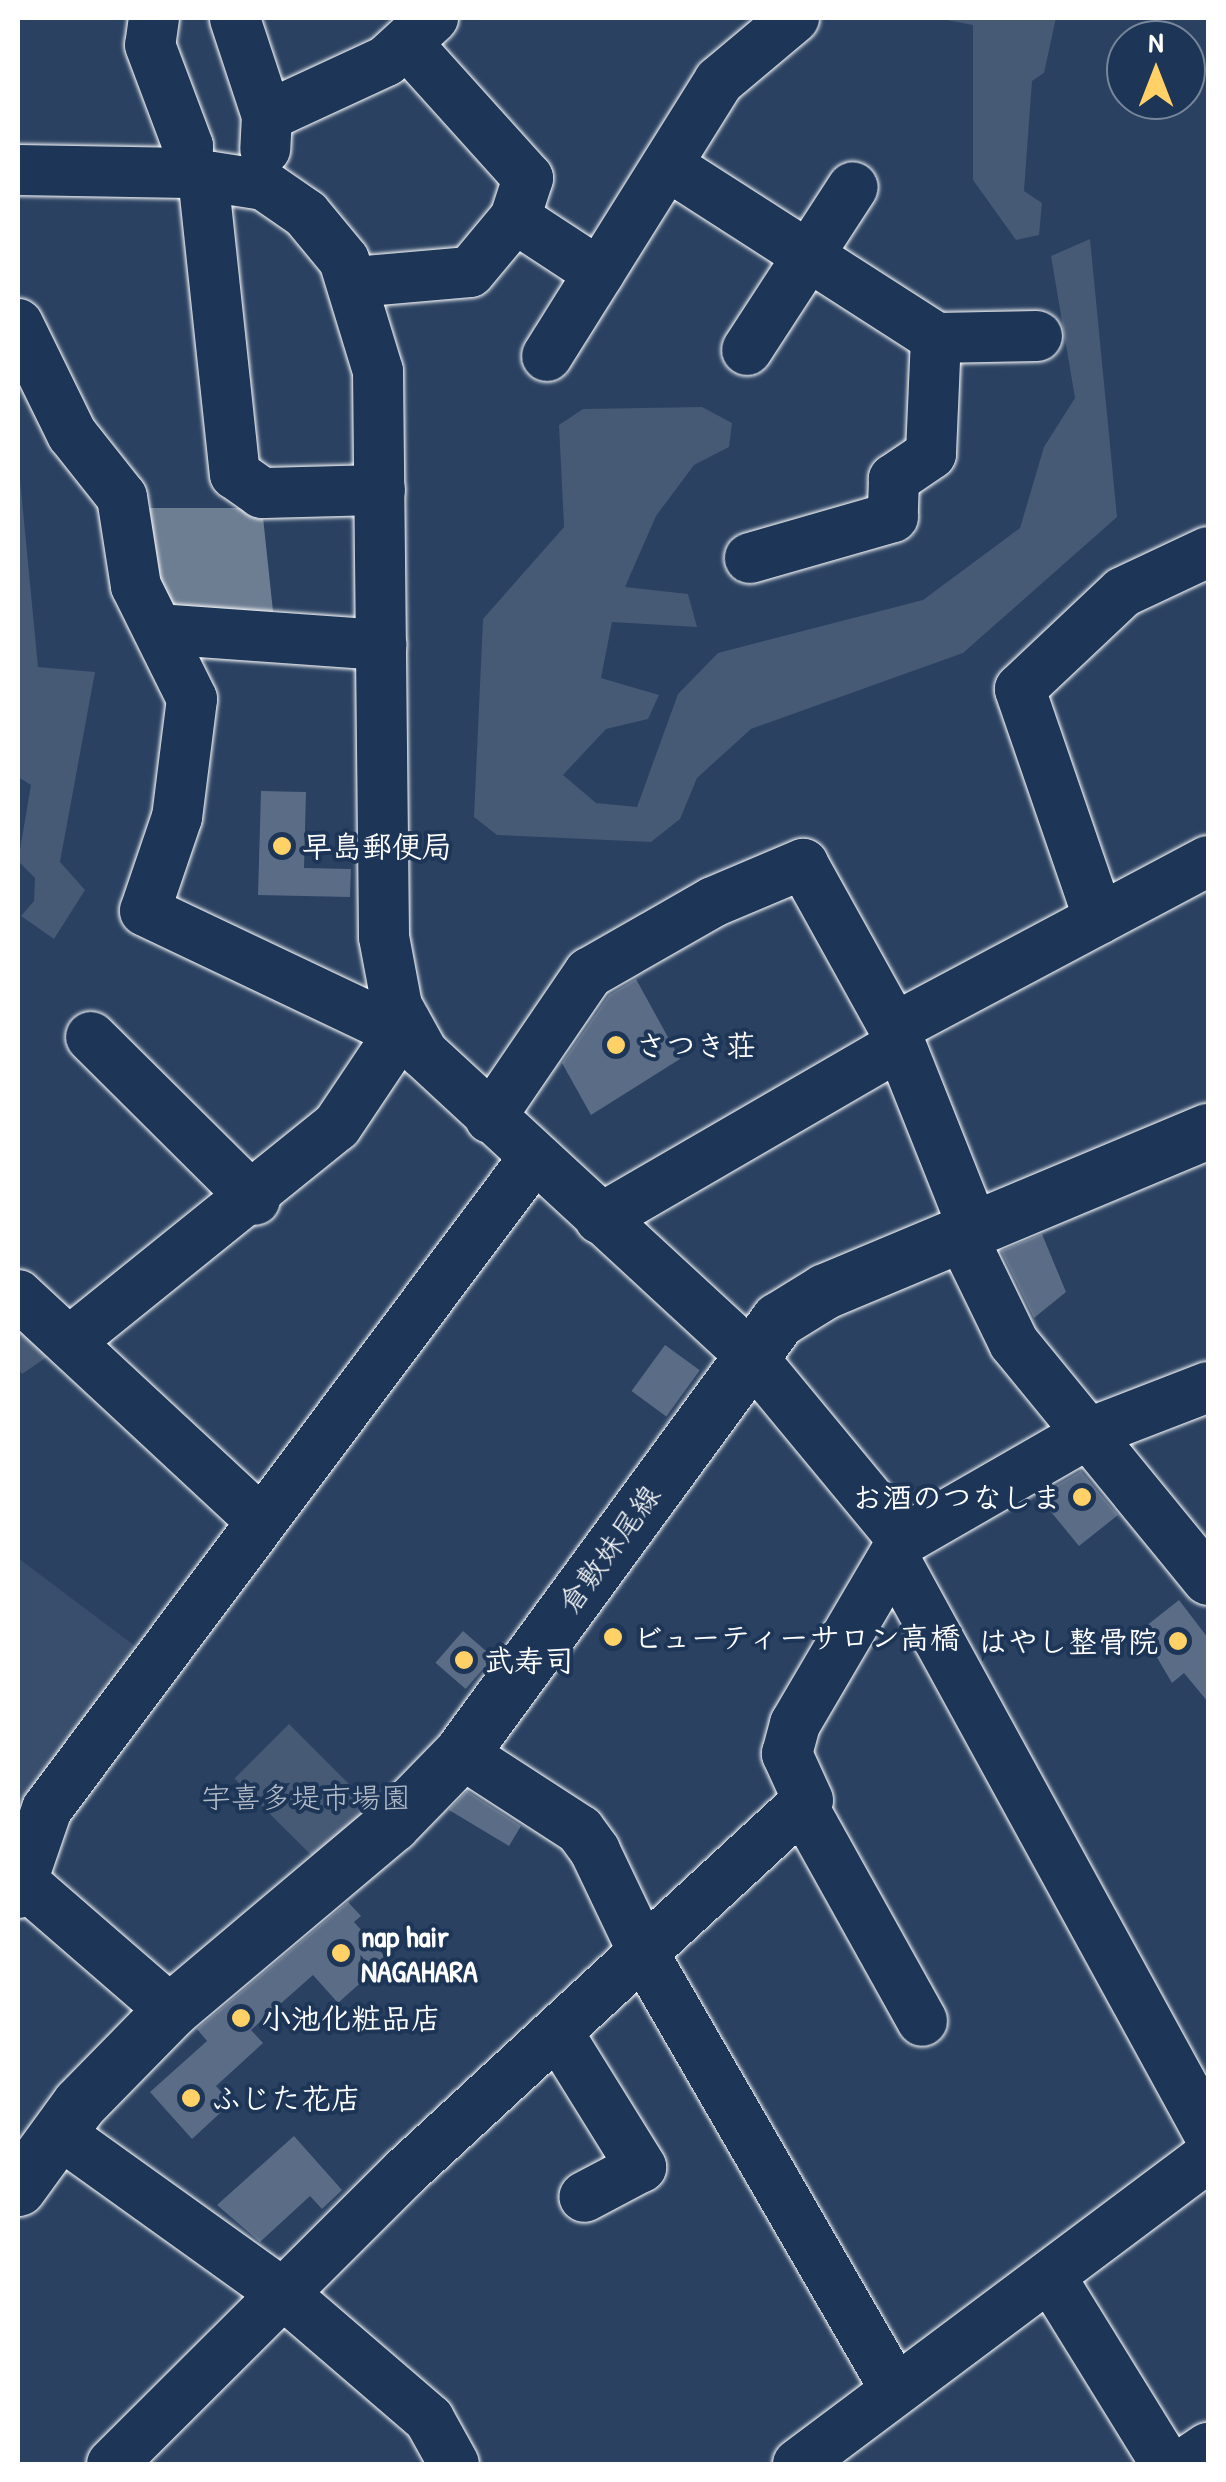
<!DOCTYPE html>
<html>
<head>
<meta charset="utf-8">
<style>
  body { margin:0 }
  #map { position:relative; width:1226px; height:2482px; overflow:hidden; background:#2a4161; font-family:"Patrick Hand","Klee One",sans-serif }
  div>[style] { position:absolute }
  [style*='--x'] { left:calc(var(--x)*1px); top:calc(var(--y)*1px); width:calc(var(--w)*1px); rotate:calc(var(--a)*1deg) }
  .built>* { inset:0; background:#394e6c }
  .green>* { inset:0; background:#465975; transform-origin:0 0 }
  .water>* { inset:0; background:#6d7d92 }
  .building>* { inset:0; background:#5b6c86; transform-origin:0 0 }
  .roads { filter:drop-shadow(0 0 2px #fff) drop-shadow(0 0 2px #fff) }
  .minor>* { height:50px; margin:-25px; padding:0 25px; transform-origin:25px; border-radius:25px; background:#1d3557 }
  .major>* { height:55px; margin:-27.5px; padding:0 27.5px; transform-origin:27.5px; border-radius:27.5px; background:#1d3557 }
  .dots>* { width:28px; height:28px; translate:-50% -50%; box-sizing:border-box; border:5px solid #1d3557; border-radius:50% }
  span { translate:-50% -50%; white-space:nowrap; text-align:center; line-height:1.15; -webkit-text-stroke:8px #1d3557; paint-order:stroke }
  .poi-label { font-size:30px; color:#fff; font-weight:700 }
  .left { translate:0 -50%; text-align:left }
  .right { translate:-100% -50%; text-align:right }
  .street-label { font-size:30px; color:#fff }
  .park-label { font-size:30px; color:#b5bdc8 }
  .frame { position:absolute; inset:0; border:20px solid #fff; pointer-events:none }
  .north { position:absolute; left:1106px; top:20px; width:100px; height:100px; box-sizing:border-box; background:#1d3557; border:2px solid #77869a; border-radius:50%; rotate:0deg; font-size:28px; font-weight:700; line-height:40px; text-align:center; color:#fff }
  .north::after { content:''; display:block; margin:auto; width:35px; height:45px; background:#ffd166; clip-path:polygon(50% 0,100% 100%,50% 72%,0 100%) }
</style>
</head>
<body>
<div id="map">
  <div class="built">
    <i style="clip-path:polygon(18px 1558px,135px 1646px,138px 1669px,18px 1841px)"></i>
  </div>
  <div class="green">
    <i style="clip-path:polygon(937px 18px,1056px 18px,1044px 73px,1032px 81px,1024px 191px,1042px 203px,1039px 235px,1016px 240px,973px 180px,973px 25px)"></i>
    <i style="clip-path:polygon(1090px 239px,1117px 517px,963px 653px,751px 729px,697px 778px,680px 819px,651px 842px,497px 835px,474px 817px,483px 619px,564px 527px,559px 425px,583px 409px,702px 407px,732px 423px,729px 447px,694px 465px,656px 516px,625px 587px,688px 594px,697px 627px,612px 622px,601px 678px,659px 695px,648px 719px,606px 729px,563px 775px,596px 803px,637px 807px,678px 694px,718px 653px,923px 600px,1020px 528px,1044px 447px,1075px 398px,1051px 256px)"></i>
    <i style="clip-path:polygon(18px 458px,38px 667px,95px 672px,60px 862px,85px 890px,54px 939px,21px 916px,34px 901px,35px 878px,18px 861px,31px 785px,18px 777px)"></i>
    <i style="clip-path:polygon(18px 1304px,63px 1346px,22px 1374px,18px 1368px)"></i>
    <i style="left:289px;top:1724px;width:122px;height:77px;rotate:45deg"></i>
  </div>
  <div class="water">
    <i style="clip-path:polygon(136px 508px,262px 508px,275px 630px,163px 617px)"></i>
  </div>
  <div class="building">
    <i style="clip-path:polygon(261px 791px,306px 792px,304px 868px,351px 869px,350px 897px,258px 895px)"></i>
    <i style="clip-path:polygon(636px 979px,680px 1059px,591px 1115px,562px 1063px,609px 995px)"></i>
    <i style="clip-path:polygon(1042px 1234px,1066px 1292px,1034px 1318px,1001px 1251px)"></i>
    <i style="left:665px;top:1345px;width:43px;height:57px;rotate:36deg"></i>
    <i style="clip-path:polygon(1081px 1471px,1118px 1515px,1079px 1546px,1038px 1496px)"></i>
    <i style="clip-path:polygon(1179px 1600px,1208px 1638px,1208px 1702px,1184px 1673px,1172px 1683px,1141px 1630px)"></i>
    <i style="left:463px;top:1631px;width:40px;height:42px;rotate:41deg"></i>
    <i style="clip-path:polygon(467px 1791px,521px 1826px,509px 1846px,449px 1810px)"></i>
    <i style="clip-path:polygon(348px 1902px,361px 1916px,354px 1922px,387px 1959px,338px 2003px,313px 1975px,251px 2030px,263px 2043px,216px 2086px,231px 2103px,192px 2139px,150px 2092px,207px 2041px,197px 2029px)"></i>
    <i style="clip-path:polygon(294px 2136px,342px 2190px,322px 2209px,310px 2196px,260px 2242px,217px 2205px)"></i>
  </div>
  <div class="roads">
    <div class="minor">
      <i style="--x:154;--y:18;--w:27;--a:98"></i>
      <i style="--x:150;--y:45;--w:108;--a:69.4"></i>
      <i style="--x:188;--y:146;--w:27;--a:92"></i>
      <i style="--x:235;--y:19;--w:102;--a:71.7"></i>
      <i style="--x:267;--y:116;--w:33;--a:93"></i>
      <i style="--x:409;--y:46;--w:178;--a:48"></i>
      <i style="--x:528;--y:178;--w:42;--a:108"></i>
      <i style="--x:267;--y:116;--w:131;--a:-24.8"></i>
      <i style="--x:386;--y:61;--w:64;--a:-42.5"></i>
      <i style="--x:667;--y:165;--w:320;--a:32.7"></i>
      <i style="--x:936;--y:338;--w:116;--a:92.5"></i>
      <i style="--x:931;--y:454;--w:45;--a:146"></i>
      <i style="--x:894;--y:479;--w:38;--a:92"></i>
      <i style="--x:893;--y:517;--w:149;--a:164"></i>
      <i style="--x:18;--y:170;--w:169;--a:1"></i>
      <i style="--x:187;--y:173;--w:78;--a:8.9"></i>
      <i style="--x:264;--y:185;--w:51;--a:34.6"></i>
      <i style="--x:306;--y:214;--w:60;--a:50.4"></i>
      <i style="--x:344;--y:260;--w:116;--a:73"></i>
      <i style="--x:378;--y:371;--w:566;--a:89.39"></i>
      <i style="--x:384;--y:937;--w:70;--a:79.3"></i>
      <i style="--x:397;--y:1006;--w:54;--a:61"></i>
      <i style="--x:423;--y:1053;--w:445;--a:42.7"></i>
      <i style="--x:750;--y:1355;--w:240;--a:50.4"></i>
      <i style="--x:203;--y:176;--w:300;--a:83.9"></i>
      <i style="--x:235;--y:474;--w:33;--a:35"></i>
      <i style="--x:262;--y:493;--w:118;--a:-1.5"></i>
      <i style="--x:355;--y:282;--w:115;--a:-5"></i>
      <i style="--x:470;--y:272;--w:70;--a:-50.2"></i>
      <i style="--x:515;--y:218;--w:100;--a:33.2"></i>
      <i style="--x:599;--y:273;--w:226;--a:-58"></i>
      <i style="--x:719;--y:81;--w:98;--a:-40"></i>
      <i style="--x:18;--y:324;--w:123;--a:63.9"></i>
      <i style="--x:72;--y:434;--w:80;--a:51.6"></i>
      <i style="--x:122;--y:497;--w:90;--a:81.1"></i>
      <i style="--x:136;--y:586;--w:126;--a:63.6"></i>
      <i style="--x:192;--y:699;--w:119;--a:97.2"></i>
      <i style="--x:177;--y:817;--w:99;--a:108.8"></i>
      <i style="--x:145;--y:911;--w:282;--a:25.4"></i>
      <i style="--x:936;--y:338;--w:101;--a:-1.1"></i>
      <i style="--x:747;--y:350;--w:194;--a:-57"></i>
      <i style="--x:547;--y:356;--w:98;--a:-57.9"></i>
      <i style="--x:158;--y:629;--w:224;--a:4.1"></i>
      <i style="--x:1099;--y:919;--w:243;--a:-109"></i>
      <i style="--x:1020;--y:689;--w:141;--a:-43.3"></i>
      <i style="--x:1123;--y:592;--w:94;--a:-25.2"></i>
      <i style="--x:91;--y:1037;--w:231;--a:44.8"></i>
      <i style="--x:490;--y:1118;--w:176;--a:-55.7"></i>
      <i style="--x:589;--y:973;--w:143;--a:-29.8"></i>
      <i style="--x:713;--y:902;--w:98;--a:-22.9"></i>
      <i style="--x:803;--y:864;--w:188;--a:61"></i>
      <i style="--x:600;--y:1219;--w:347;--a:-30.1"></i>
      <i style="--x:973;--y:1227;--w:214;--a:-111.7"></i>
      <i style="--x:894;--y:1028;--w:356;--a:-28"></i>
      <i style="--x:960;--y:1232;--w:123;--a:64.1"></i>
      <i style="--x:1014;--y:1343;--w:306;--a:50.7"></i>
      <i style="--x:18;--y:1295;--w:328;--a:42.9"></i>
      <i style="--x:69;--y:1342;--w:344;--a:-38.9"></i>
      <i style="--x:337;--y:1126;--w:124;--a:-56.2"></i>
      <i style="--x:894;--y:1558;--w:654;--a:61.32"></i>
      <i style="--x:461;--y:1753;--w:142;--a:32.9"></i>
      <i style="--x:580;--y:1830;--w:26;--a:54"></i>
      <i style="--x:595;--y:1851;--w:116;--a:64.5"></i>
      <i style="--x:645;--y:1956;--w:499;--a:60"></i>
      <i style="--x:802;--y:1805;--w:247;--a:60.9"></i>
      <i style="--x:23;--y:1882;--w:196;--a:40.9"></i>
      <i style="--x:18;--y:1893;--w:89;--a:-71"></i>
      <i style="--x:47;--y:1809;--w:812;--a:-53.21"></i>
      <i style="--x:558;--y:2033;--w:158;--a:58.2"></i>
      <i style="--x:641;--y:2167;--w:64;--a:152.2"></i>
      <i style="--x:60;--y:2134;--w:278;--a:35.6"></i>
      <i style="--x:286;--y:2296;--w:189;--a:40.7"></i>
      <i style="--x:429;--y:2419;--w:51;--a:60.9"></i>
      <i style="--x:1050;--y:2276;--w:221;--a:58.3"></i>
      <i style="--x:112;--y:2464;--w:414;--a:-44.9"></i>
      <i style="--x:405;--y:2172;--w:548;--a:-42.71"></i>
      <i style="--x:808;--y:1800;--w:51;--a:-114.5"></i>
      <i style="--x:787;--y:1754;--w:31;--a:-75"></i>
      <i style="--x:795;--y:1724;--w:213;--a:-59.6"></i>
      <i style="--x:903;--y:1540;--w:215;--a:-29.9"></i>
      <i style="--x:1089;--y:1433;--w:128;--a:-21.1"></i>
      <i style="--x:798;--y:2464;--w:512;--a:-36.83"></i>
      <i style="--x:1184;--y:2464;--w:29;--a:-34"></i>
    </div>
    <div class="major">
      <i style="--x:18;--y:2188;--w:104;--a:-54"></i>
      <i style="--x:79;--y:2104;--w:132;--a:-45.6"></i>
      <i style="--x:171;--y:2010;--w:289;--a:-40.1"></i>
      <i style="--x:392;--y:1824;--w:99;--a:-45.8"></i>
      <i style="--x:461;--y:1753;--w:537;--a:-53.79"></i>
      <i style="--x:778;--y:1320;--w:55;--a:-31.7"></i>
      <i style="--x:825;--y:1291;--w:415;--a:-22.7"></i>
    </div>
  </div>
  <div class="dots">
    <i style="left:282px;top:846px;background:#ffd166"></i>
    <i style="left:616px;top:1045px;background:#ffd166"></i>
    <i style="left:1082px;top:1497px;background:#ffd166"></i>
    <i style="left:613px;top:1637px;background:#ffd166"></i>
    <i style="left:1178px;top:1641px;background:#ffd166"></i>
    <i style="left:464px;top:1660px;background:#ffd166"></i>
    <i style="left:341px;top:1953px;background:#ffd166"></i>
    <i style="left:241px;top:2018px;background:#ffd166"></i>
    <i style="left:191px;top:2098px;background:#ffd166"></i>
  </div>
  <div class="poi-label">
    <span class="left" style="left:302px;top:846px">早島郵便局</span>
    <span class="left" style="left:636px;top:1045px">さつき荘</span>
    <span class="right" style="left:1062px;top:1497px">お酒のつなしま</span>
    <span class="left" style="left:633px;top:1637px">ビューティーサロン高橋</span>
    <span class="right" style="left:1158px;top:1641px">はやし整骨院</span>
    <span class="left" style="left:484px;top:1660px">武寿司</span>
    <span class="left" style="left:361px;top:1953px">nap hair<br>NAGAHARA</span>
    <span class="left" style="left:261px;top:2018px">小池化粧品店</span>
    <span class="left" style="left:211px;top:2098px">ふじた花店</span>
  </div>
  <div class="street-label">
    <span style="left:609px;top:1549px;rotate:-54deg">倉敷妹尾線</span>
  </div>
  <div class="park-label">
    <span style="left:306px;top:1797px">宇喜多堤市場園</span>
  </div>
  <div class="frame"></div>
  <div class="north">N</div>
</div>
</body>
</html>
